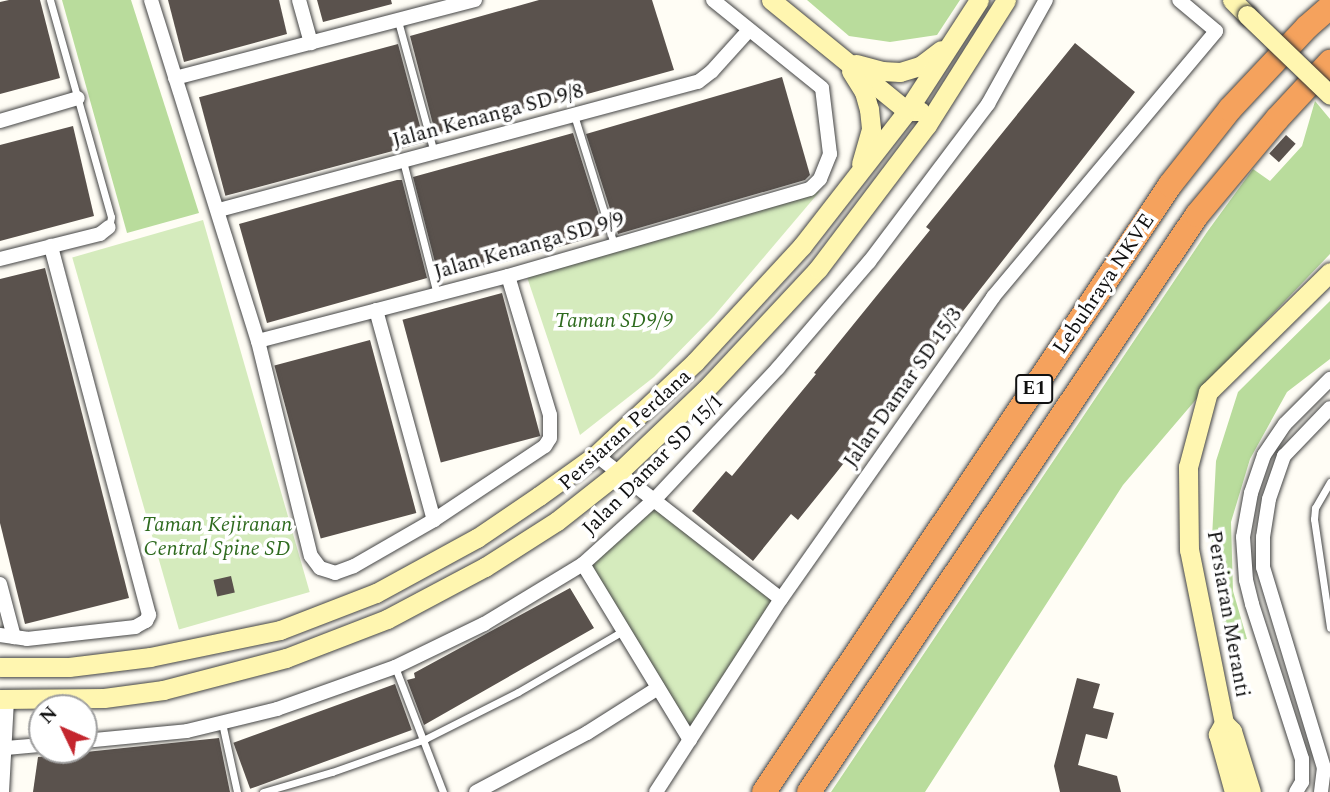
<!DOCTYPE html>
<html>
<head>
<meta charset="utf-8">
<style>
  body { margin:0 }
  #map { position:relative; width:1330px; height:792px; overflow:hidden; background:#fffdf5; font-family:Spectral,serif }
  div>[style] { position:absolute }
  [style*='--x'] { left:calc(var(--x)*1px); top:calc(var(--y)*1px); width:calc(var(--w)*1px); rotate:calc(var(--a)*1deg) }
  .green>* { inset:0; background:#d5ebbd; transform-origin:0 0 }
  .forest>* { inset:0; background:#b9dc9c }
  .building>* { inset:0; background:#5a524d; transform-origin:0 0 }
  .roads { filter:drop-shadow(0 0 2px #444) drop-shadow(0 0 2px #444) }
  .lane>* { height:7px; margin:-3.5px; padding:0 3.5px; transform-origin:3.5px; border-radius:3.5px; background:#fff }
  .street>* { height:14px; margin:-7px; padding:0 7px; transform-origin:7px; border-radius:7px; background:#fff }
  .secondary>* { height:19px; margin:-9.5px; padding:0 9.5px; transform-origin:9.5px; border-radius:9.5px; background:#fff6b0 }
  .highway>* { height:24px; margin:-12px; padding:0 12px; transform-origin:12px; border-radius:12px; background:#f5a25d }
  .bridges { filter:drop-shadow(0 0 2px #333) drop-shadow(0 0 2px #333) }
  .secondary-bridge>* { height:19px; margin:-9.5px; padding:0 9.5px; transform-origin:9.5px; border-radius:9.5px; background:#fff6b0 }
  span { translate:-50% -50%; white-space:nowrap; text-align:center; line-height:1.15; -webkit-text-stroke:7px #fff; paint-order:stroke }
  .shield-label span { padding:2px 5px; background:#fff; border:2px solid; border-radius:5px; -webkit-text-stroke-width:0 }
  .shield-label { font-size:19px; color:#111; font-weight:700 }
  .street-label { font-size:21px; color:#111 }
  .park-label { font-size:21px; color:#2f6b1f; font-style:italic }
  .north { position:absolute; left:28px; top:694px; width:70px; height:70px; box-sizing:border-box; background:#fff; border:2px solid #a0a0a0; border-radius:50%; rotate:314deg; font-size:19px; font-weight:700; line-height:28px; text-align:center; color:#111 }
  .north::after { content:''; display:block; margin:auto; width:24px; height:32px; background:#c4262e; clip-path:polygon(50% 0,100% 100%,50% 72%,0 100%) }
</style>
</head>
<body>
<div id="map">
  <div class="green">
    <i style="clip-path:polygon(820px 191px,714px 316px,654px 377px,580px 435px,526px 274px)"></i>
    <i style="left:203px;top:220px;width:387px;height:136px;rotate:74deg"></i>
    <i style="clip-path:polygon(655px 505px,774px 598px,691px 730px,590px 566px)"></i>
  </div>
  <div class="forest">
    <i style="clip-path:polygon(62px 0,131px 0,199px 213px,127px 233px)"></i>
    <i style="clip-path:polygon(807px 0,960px 0,937px 35px,890px 42px,849px 36px)"></i>
    <i style="clip-path:polygon(1315px 101px,1330px 119px,1330px 254px,1240px 348px,1123px 485px,925px 792px,831px 792px,1207px 232px,1253px 169px,1270px 181px,1302px 146px)"></i>
    <i style="clip-path:polygon(1330px 301px,1330px 359px,1287px 392px,1250px 459px,1231px 522px,1233px 591px,1247px 639px,1226px 643px,1211px 557px,1216px 461px,1238px 392px)"></i>
  </div>
  <div class="building">
    <i style="clip-path:polygon(9px 0,40px 0,60px 78px,0 94px,0 2px)"></i>
    <i style="clip-path:polygon(168px 0,279px 0,287px 34px,184px 62px)"></i>
    <i style="clip-path:polygon(317px 0,391px 0,392px 4px,323px 22px)"></i>
    <i style="clip-path:polygon(539px 0,652px 0,674px 70px,436px 136px,410px 36px)"></i>
    <i style="clip-path:polygon(1075px 43px,1135px 92px,836px 473px,798px 520px,791px 514px,753px 561px,692px 511px,726px 471px,732px 476px,816px 374px,814px 373px,930px 230px,926px 227px)"></i>
    <i style="left:398px;top:44px;width:102px;height:206px;rotate:75deg"></i>
    <i style="clip-path:polygon(782px 77px,810px 175px,805px 180px,618px 234px,586px 134px)"></i>
    <i style="clip-path:polygon(73px 126px,94px 216px,0 241px,0 145px)"></i>
    <i style="clip-path:polygon(573px 133px,605px 234px,443px 279px,441px 274px,438px 274px,413px 177px)"></i>
    <i style="left:1286px;top:135px;width:13px;height:25px;rotate:42deg"></i>
    <i style="clip-path:polygon(397px 180px,402px 180px,427px 278px,267px 323px,239px 224px)"></i>
    <i style="clip-path:polygon(45px 268px,129px 598px,25px 624px,0 523px,0 279px)"></i>
    <i style="left:502px;top:293px;width:148px;height:103px;rotate:75deg"></i>
    <i style="left:370px;top:340px;width:179px;height:99px;rotate:75deg"></i>
    <i style="left:231px;top:576px;width:17px;height:18px;rotate:77deg"></i>
    <i style="clip-path:polygon(570px 588px,594px 628px,424px 725px,407px 680px,415px 678px,414px 673px)"></i>
    <i style="clip-path:polygon(1077px 678px,1100px 684px,1093px 708px,1114px 713px,1107px 739px,1086px 734px,1078px 765px,1117px 776px,1121px 792px,1060px 792px,1054px 766px)"></i>
    <i style="left:395px;top:684px;width:49px;height:172px;rotate:70deg"></i>
    <i style="clip-path:polygon(219px 738px,230px 792px,33px 792px,38px 757px)"></i>
  </div>
  <div class="roads">
    <div class="lane">
      <i style="--x:50;--y:0;--w:225;--a:74.3"></i>
      <i style="--x:111;--y:217;--w:10;--a:101"></i>
      <i style="--x:398;--y:21;--w:137;--a:74.7"></i>
      <i style="--x:574;--y:115;--w:135;--a:72.8"></i>
      <i style="--x:403;--y:161;--w:137;--a:75.7"></i>
      <i style="--x:1330;--y:482;--w:30;--a:120"></i>
      <i style="--x:1315;--y:508;--w:11;--a:95"></i>
      <i style="--x:1314;--y:519;--w:110;--a:81.6"></i>
      <i style="--x:395;--y:667;--w:134;--a:69"></i>
      <i style="--x:222;--y:723;--w:71;--a:77.7"></i>
      <i style="--x:263;--y:792;--w:72;--a:-16.2"></i>
      <i style="--x:332;--y:772;--w:99;--a:-19.5"></i>
      <i style="--x:425;--y:739;--w:104;--a:-26.8"></i>
      <i style="--x:518;--y:692;--w:121;--a:-30.2"></i>
    </div>
    <div class="street">
      <i style="--x:151;--y:0;--w:357;--a:72.6"></i>
      <i style="--x:258;--y:341;--w:221;--a:76.2"></i>
      <i style="--x:311;--y:556;--w:15;--a:53"></i>
      <i style="--x:320;--y:568;--w:16;--a:18"></i>
      <i style="--x:335;--y:573;--w:20;--a:-20"></i>
      <i style="--x:354;--y:566;--w:92;--a:-29.9"></i>
      <i style="--x:434;--y:520;--w:133;--a:-33.7"></i>
      <i style="--x:545;--y:446;--w:9;--a:-58"></i>
      <i style="--x:550;--y:438;--w:23;--a:-90"></i>
      <i style="--x:550;--y:415;--w:145;--a:-106.8"></i>
      <i style="--x:299;--y:0;--w:45;--a:74.4"></i>
      <i style="--x:175;--y:78;--w:310;--a:-14.6"></i>
      <i style="--x:0;--y:121;--w:81;--a:-16.4"></i>
      <i style="--x:219;--y:210;--w:496;--a:-15"></i>
      <i style="--x:698;--y:82;--w:18;--a:-38"></i>
      <i style="--x:712;--y:71;--w:55;--a:-47.9"></i>
      <i style="--x:0;--y:259;--w:103;--a:-14"></i>
      <i style="--x:100;--y:234;--w:11;--a:-38"></i>
      <i style="--x:376;--y:310;--w:218;--a:74.6"></i>
      <i style="--x:258;--y:341;--w:258;--a:-14.6"></i>
      <i style="--x:508;--y:276;--w:314;--a:-16.1"></i>
      <i style="--x:810;--y:189;--w:14;--a:-45"></i>
      <i style="--x:820;--y:179;--w:27;--a:-68"></i>
      <i style="--x:830;--y:154;--w:66;--a:-96.9"></i>
      <i style="--x:822;--y:88;--w:140;--a:-141.1"></i>
      <i style="--x:596;--y:455;--w:234;--a:37.9"></i>
      <i style="--x:583;--y:564;--w:206;--a:58.7"></i>
      <i style="--x:0;--y:584;--w:55;--a:75.2"></i>
      <i style="--x:0;--y:635;--w:27;--a:8"></i>
      <i style="--x:27;--y:639;--w:109;--a:-6.3"></i>
      <i style="--x:135;--y:627;--w:13;--a:-29"></i>
      <i style="--x:146;--y:621;--w:7;--a:-63"></i>
      <i style="--x:149;--y:615;--w:382;--a:-104.9"></i>
      <i style="--x:84;--y:741;--w:103;--a:-5.5"></i>
      <i style="--x:187;--y:731;--w:93;--a:-13.7"></i>
      <i style="--x:277;--y:709;--w:125;--a:-19.6"></i>
      <i style="--x:395;--y:667;--w:99;--a:-25.8"></i>
      <i style="--x:484;--y:624;--w:116;--a:-31.2"></i>
      <i style="--x:583;--y:564;--w:97;--a:-42.1"></i>
      <i style="--x:655;--y:499;--w:180;--a:-46.8"></i>
      <i style="--x:778;--y:368;--w:140;--a:-49.4"></i>
      <i style="--x:869;--y:262;--w:198;--a:-53"></i>
      <i style="--x:988;--y:104;--w:119;--a:-60.9"></i>
      <i style="--x:6;--y:748;--w:36;--a:-5"></i>
      <i style="--x:2;--y:792;--w:92;--a:-86.9"></i>
      <i style="--x:476;--y:792;--w:126;--a:-28"></i>
      <i style="--x:587;--y:733;--w:84;--a:-32.4"></i>
      <i style="--x:656;--y:792;--w:230;--a:-57.1"></i>
      <i style="--x:781;--y:599;--w:369;--a:-54.9"></i>
      <i style="--x:993;--y:297;--w:347;--a:-50"></i>
      <i style="--x:1216;--y:31;--w:48;--a:-140"></i>
      <i style="--x:1296;--y:792;--w:12;--a:-59"></i>
      <i style="--x:1302;--y:782;--w:23;--a:-90"></i>
      <i style="--x:1302;--y:759;--w:163;--a:-107.9"></i>
      <i style="--x:1252;--y:604;--w:25;--a:-104"></i>
      <i style="--x:1246;--y:580;--w:43;--a:-94"></i>
      <i style="--x:1243;--y:537;--w:45;--a:-79.7"></i>
      <i style="--x:1251;--y:493;--w:40;--a:-71.1"></i>
      <i style="--x:1264;--y:455;--w:37;--a:-56"></i>
      <i style="--x:1285;--y:424;--w:64;--a:-45"></i>
      <i style="--x:1321;--y:792;--w:24;--a:-83"></i>
      <i style="--x:1324;--y:768;--w:210;--a:-106.9"></i>
      <i style="--x:1263;--y:567;--w:30;--a:-90"></i>
      <i style="--x:1263;--y:537;--w:38;--a:-81"></i>
      <i style="--x:1269;--y:499;--w:46;--a:-70.8"></i>
      <i style="--x:1284;--y:456;--w:66;--a:-46.2"></i>
    </div>
    <div class="secondary">
      <i style="--x:771;--y:0;--w:176;--a:39.2"></i>
      <i style="--x:907;--y:111;--w:13;--a:0"></i>
      <i style="--x:1232;--y:0;--w:21;--a:45"></i>
      <i style="--x:856;--y:64;--w:27;--a:15"></i>
      <i style="--x:882;--y:71;--w:18;--a:3"></i>
      <i style="--x:900;--y:72;--w:21;--a:-17"></i>
      <i style="--x:920;--y:66;--w:26;--a:-37"></i>
      <i style="--x:851;--y:71;--w:25;--a:58"></i>
      <i style="--x:864;--y:92;--w:18;--a:74"></i>
      <i style="--x:869;--y:109;--w:20;--a:84"></i>
      <i style="--x:871;--y:129;--w:36;--a:106"></i>
      <i style="--x:0;--y:667;--w:69;--a:0"></i>
      <i style="--x:69;--y:667;--w:82;--a:-7"></i>
      <i style="--x:150;--y:657;--w:133;--a:-11.7"></i>
      <i style="--x:280;--y:630;--w:103;--a:-21.1"></i>
      <i style="--x:376;--y:593;--w:115;--a:-28.6"></i>
      <i style="--x:477;--y:538;--w:75;--a:-34.1"></i>
      <i style="--x:539;--y:496;--w:70;--a:-35.7"></i>
      <i style="--x:596;--y:455;--w:136;--a:-43.2"></i>
      <i style="--x:695;--y:362;--w:158;--a:-47.3"></i>
      <i style="--x:802;--y:246;--w:171;--a:-52.1"></i>
      <i style="--x:907;--y:111;--w:132;--a:-57"></i>
      <i style="--x:0;--y:699;--w:104;--a:-0.6"></i>
      <i style="--x:104;--y:698;--w:60;--a:-7.7"></i>
      <i style="--x:163;--y:690;--w:127;--a:-14.6"></i>
      <i style="--x:286;--y:658;--w:108;--a:-21.1"></i>
      <i style="--x:387;--y:619;--w:111;--a:-28"></i>
      <i style="--x:485;--y:567;--w:85;--a:-32.6"></i>
      <i style="--x:557;--y:521;--w:79;--a:-38.3"></i>
      <i style="--x:619;--y:472;--w:120;--a:-43.7"></i>
      <i style="--x:706;--y:389;--w:164;--a:-47"></i>
      <i style="--x:818;--y:269;--w:181;--a:-52.9"></i>
      <i style="--x:927;--y:125;--w:148;--a:-57.7"></i>
      <i style="--x:1224;--y:723;--w:13;--a:119"></i>
      <i style="--x:1218;--y:734;--w:60;--a:74.6"></i>
      <i style="--x:1251;--y:792;--w:64;--a:-107.3"></i>
      <i style="--x:1232;--y:731;--w:11;--a:-135"></i>
      <i style="--x:1224;--y:723;--w:177;--a:-101.4"></i>
      <i style="--x:1189;--y:550;--w:83;--a:-90.7"></i>
      <i style="--x:1188;--y:467;--w:78;--a:-75.1"></i>
      <i style="--x:1208;--y:392;--w:171;--a:-44.5"></i>
    </div>
    <div class="highway">
      <i style="--x:764;--y:792;--w:730;--a:-56.22"></i>
      <i style="--x:1170;--y:185;--w:97;--a:-51.7"></i>
      <i style="--x:1230;--y:109;--w:112;--a:-46.8"></i>
      <i style="--x:1307;--y:27;--w:30;--a:-41"></i>
      <i style="--x:809;--y:792;--w:695;--a:-56.08"></i>
      <i style="--x:1197;--y:215;--w:125;--a:-50.2"></i>
      <i style="--x:1277;--y:119;--w:78;--a:-47.1"></i>
    </div>
  </div>
  <div class="bridges">
    <div class="secondary-bridge">
      <i style="--x:1247;--y:15;--w:115;--a:43.9"></i>
    </div>
  </div>
  <div class="shield-label">
    <span style="left:1034px;top:389px">E1</span>
  </div>
  <div class="street-label">
    <span style="left:488px;top:116px;rotate:-15deg">Jalan Kenanga SD 9/8</span>
    <span style="left:529px;top:246px;rotate:-16deg">Jalan Kenanga SD 9/9</span>
    <span style="left:1104px;top:284px;rotate:-56deg">Lebuhraya NKVE</span>
    <span style="left:903px;top:388px;rotate:-55deg">Jalan Damar SD 15/3</span>
    <span style="left:625px;top:430px;rotate:-42deg">Persiaran Perdana</span>
    <span style="left:653px;top:465px;rotate:-45deg">Jalan Damar SD 15/1</span>
    <span style="left:1228px;top:614px;rotate:80deg">Persiaran Meranti</span>
  </div>
  <div class="park-label">
    <span style="left:614px;top:321px">Taman SD9/9</span>
    <span style="left:217px;top:537px">Taman Kejiranan<br>Central Spine SD</span>
  </div>
  <div class="north">N</div>
</div>
</body>
</html>
